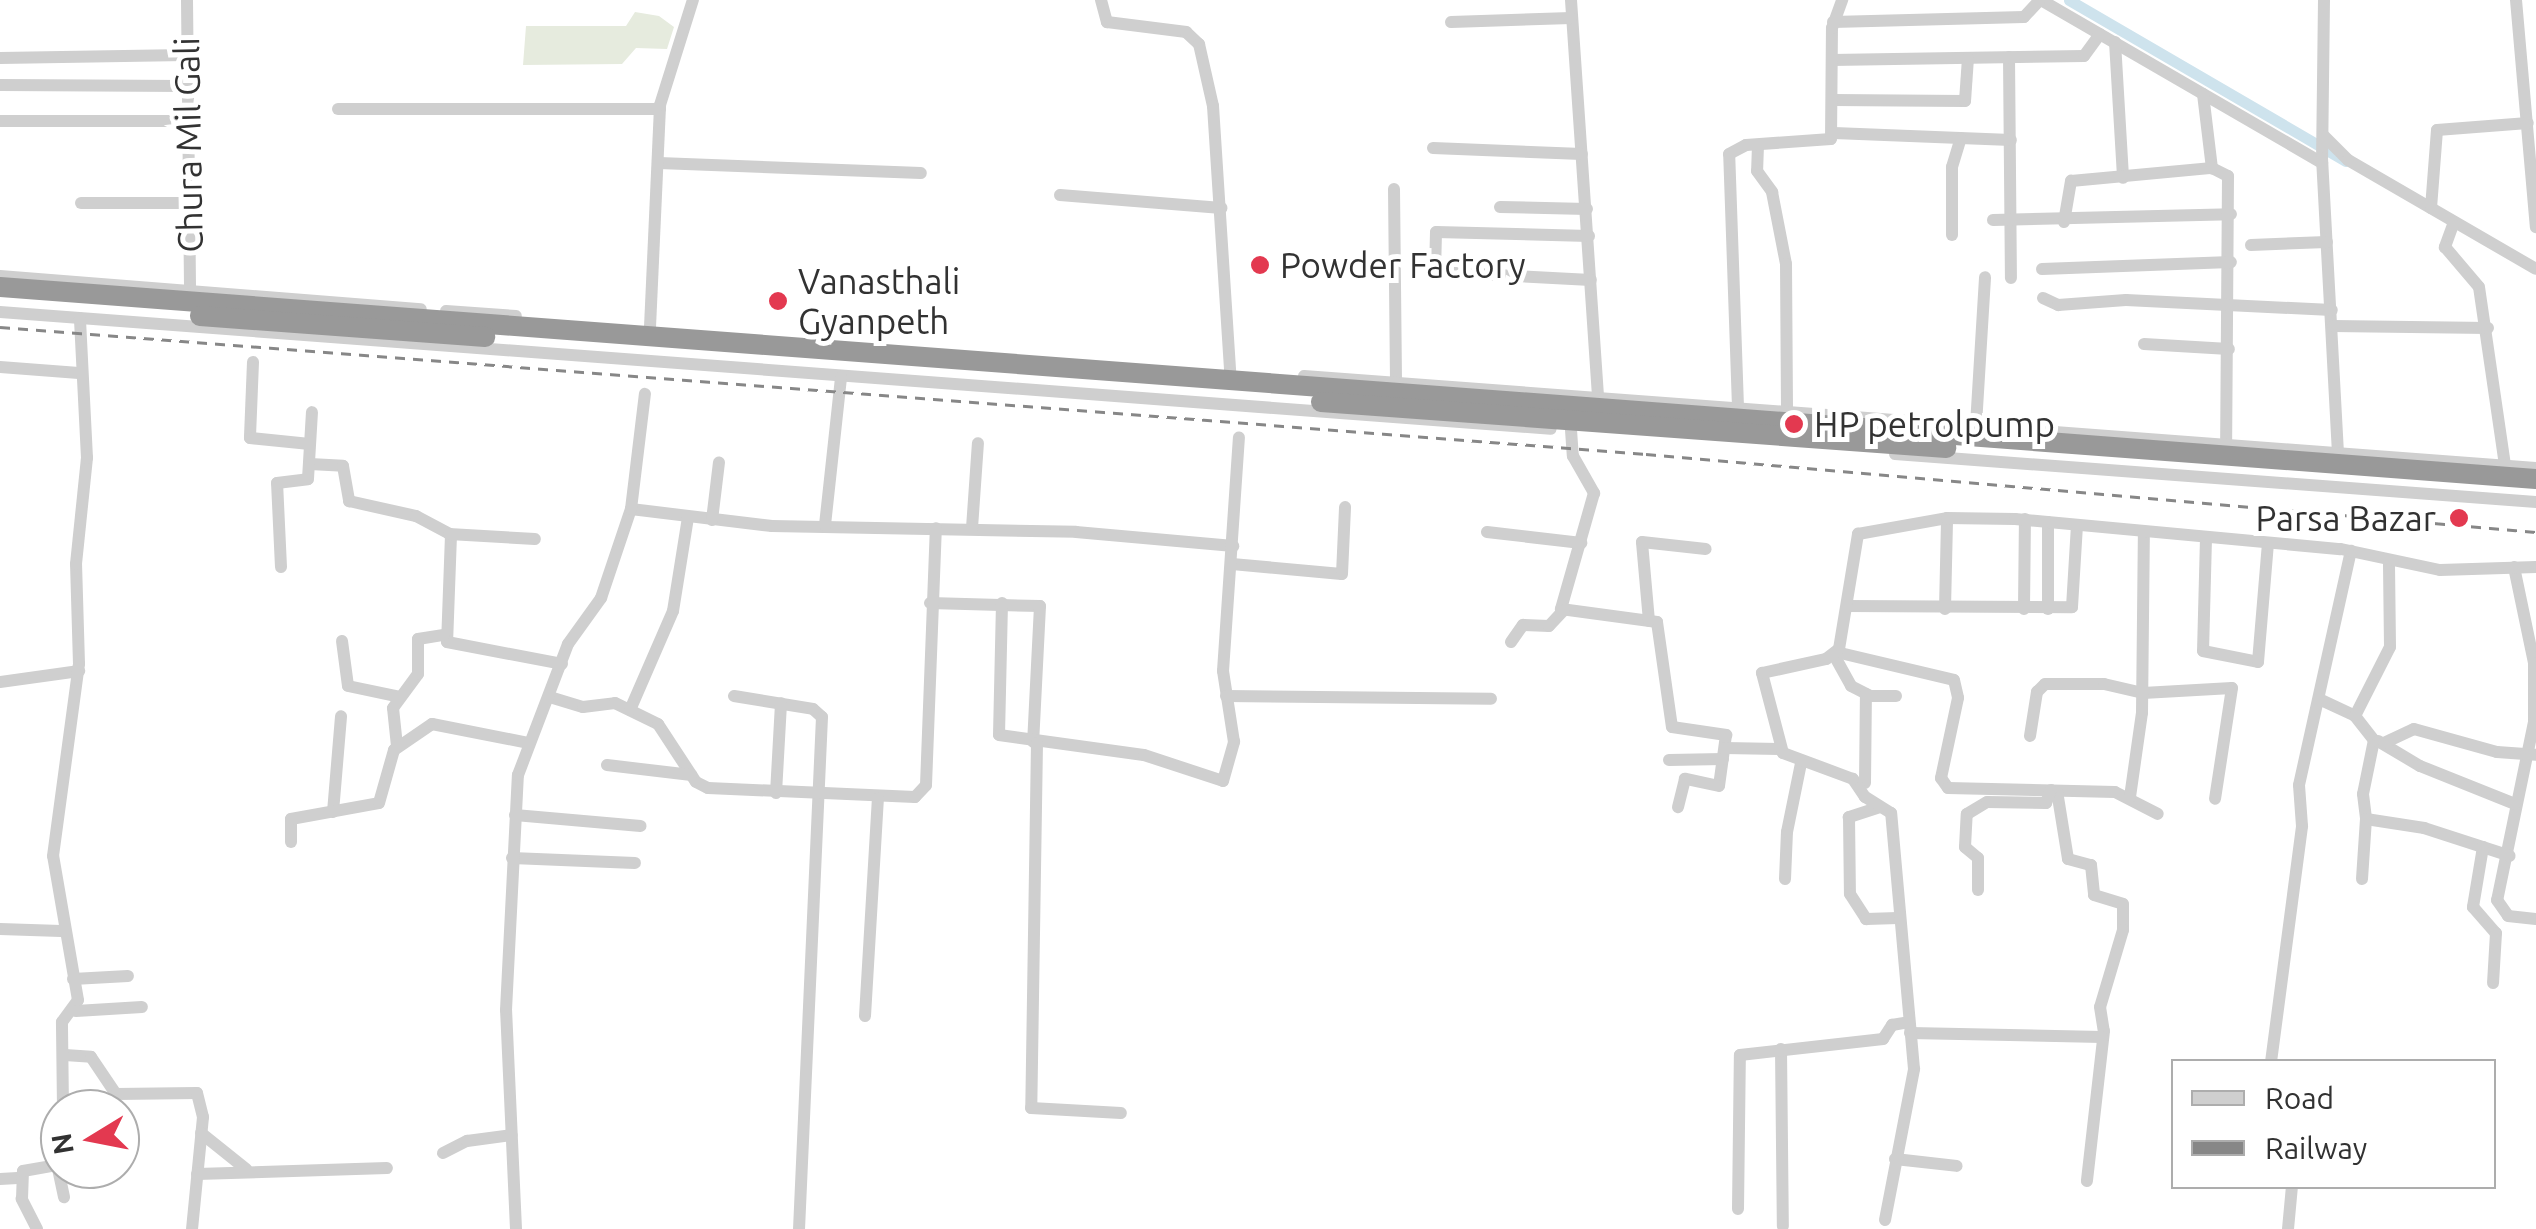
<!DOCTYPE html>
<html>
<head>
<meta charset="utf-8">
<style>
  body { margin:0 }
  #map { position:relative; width:2536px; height:1229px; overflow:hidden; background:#fff; font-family:Ubuntu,sans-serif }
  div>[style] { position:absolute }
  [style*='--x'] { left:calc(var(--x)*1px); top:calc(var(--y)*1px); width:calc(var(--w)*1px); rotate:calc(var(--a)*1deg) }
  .green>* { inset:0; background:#e6ebde }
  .canal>* { height:11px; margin:-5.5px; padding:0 5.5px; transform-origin:5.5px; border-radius:5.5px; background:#cee3ed }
  .minor>* { height:12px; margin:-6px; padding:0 6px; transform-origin:6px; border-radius:6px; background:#cfcfcf }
  .rail>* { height:2.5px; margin-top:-1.25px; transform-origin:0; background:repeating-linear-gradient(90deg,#878787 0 10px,transparent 0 18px) }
  .highway-bridge>* { height:20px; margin:-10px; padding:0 10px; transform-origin:10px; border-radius:10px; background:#999 }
  .dots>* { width:28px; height:28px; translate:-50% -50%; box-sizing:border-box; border:5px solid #fff; border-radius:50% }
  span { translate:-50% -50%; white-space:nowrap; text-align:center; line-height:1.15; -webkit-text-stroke:10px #fff; paint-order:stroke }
  .street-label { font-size:35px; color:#323232 }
  .poi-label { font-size:35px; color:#323232 }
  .left { translate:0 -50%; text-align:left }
  .right { translate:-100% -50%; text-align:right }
  .legend { position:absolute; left:2171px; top:1059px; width:325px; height:130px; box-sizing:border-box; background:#fff; border:2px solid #adadad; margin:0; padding:12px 18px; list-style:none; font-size:30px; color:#323232 }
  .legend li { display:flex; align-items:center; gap:20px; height:50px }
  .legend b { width:50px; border:2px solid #adadad }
  .north { position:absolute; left:40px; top:1089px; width:100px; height:100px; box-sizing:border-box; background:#fff; border:2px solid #adadad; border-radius:50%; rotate:260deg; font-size:28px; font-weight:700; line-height:40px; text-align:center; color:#323232 }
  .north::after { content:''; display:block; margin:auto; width:35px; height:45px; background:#e33950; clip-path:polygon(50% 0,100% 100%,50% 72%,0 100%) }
</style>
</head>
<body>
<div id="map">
  <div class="green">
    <i style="clip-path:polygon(635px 12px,659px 16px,674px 27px,667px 49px,636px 48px,622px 64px,523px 65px,526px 26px,626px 26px)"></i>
  </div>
  <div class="canal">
    <i style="--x:2069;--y:0;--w:320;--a:30.2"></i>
  </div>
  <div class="minor">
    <i style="--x:187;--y:0;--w:291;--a:89.4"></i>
    <i style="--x:1101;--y:0;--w:23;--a:75"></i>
    <i style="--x:1107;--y:22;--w:80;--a:7.2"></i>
    <i style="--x:1186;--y:32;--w:18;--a:43"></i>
    <i style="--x:1199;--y:44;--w:64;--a:77.3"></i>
    <i style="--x:1213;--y:106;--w:266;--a:86.3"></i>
    <i style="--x:1571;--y:0;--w:397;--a:86.1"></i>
    <i style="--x:2041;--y:0;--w:325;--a:30.1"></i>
    <i style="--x:2324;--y:0;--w:158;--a:90.7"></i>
    <i style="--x:2322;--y:158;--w:295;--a:86.9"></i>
    <i style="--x:2516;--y:0;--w:228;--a:85"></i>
    <i style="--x:1451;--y:22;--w:120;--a:-1.9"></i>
    <i style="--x:1833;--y:22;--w:191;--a:-1.5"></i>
    <i style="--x:2024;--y:17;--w:23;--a:-47"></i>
    <i style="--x:2115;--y:42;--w:136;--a:86.6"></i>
    <i style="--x:2009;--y:57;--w:221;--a:89.5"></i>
    <i style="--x:0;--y:58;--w:186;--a:-0.9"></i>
    <i style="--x:1832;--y:60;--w:252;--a:-0.9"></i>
    <i style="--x:2084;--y:56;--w:27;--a:-54"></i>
    <i style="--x:0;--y:85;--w:186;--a:0.3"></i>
    <i style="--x:2203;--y:94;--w:75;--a:83.1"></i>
    <i style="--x:1833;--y:100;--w:132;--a:0.4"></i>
    <i style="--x:1965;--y:101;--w:43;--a:-86"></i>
    <i style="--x:338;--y:109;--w:322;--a:0"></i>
    <i style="--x:0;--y:121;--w:187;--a:0"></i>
    <i style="--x:1834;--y:133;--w:177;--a:2.3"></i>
    <i style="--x:2324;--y:136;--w:34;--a:45"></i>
    <i style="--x:2348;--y:160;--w:217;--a:30.1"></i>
    <i style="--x:1758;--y:145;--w:26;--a:92"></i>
    <i style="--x:1757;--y:171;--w:26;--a:54"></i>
    <i style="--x:1772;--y:192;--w:73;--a:79"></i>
    <i style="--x:1786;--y:264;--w:147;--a:89.6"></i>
    <i style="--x:1433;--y:148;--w:149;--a:2.3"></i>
    <i style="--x:659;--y:163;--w:262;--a:2.2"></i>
    <i style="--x:1394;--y:189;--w:193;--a:89.4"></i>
    <i style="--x:1060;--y:195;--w:162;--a:4.6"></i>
    <i style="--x:81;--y:203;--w:108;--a:0"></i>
    <i style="--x:1500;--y:207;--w:87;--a:1.3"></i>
    <i style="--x:2431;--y:208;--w:78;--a:-85.6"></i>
    <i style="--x:2437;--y:130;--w:91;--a:-4.4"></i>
    <i style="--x:1993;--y:220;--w:238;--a:-1.4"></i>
    <i style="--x:2064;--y:222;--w:42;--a:-80.3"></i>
    <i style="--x:2071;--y:181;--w:142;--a:-5.3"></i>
    <i style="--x:2212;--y:168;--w:18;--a:27"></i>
    <i style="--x:2228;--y:176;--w:269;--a:90.4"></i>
    <i style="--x:2454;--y:222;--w:27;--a:110"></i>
    <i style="--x:2445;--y:247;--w:52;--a:49.6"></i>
    <i style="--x:2479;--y:287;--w:181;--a:81.7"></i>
    <i style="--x:1952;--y:235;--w:68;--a:-90"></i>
    <i style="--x:1952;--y:167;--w:30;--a:-73"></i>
    <i style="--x:1589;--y:236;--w:153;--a:-178.5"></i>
    <i style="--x:1436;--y:232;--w:40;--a:91.4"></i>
    <i style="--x:1435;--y:272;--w:156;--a:2.9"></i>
    <i style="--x:2251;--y:245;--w:76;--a:-2.3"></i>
    <i style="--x:2042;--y:269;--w:189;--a:-2.1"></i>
    <i style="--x:0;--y:276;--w:422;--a:4.5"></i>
    <i style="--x:2043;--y:298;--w:17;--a:25"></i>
    <i style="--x:2058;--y:305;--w:68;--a:-4.2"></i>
    <i style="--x:2126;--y:300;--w:206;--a:2.8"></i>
    <i style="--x:446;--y:311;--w:70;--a:4.1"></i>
    <i style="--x:0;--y:312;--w:1555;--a:4.31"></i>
    <i style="--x:2333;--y:326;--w:155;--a:0.7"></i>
    <i style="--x:650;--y:327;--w:222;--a:-87.4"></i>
    <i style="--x:660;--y:105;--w:110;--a:-72.6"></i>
    <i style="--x:2144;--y:344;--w:85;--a:3.4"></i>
    <i style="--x:253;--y:362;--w:76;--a:92.3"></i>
    <i style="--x:250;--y:438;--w:60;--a:5.7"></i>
    <i style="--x:0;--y:367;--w:79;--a:4.3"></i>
    <i style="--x:1304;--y:376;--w:1235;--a:4.27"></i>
    <i style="--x:1738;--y:407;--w:253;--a:-92"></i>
    <i style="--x:1729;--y:154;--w:19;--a:-28"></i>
    <i style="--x:1746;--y:145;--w:85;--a:-4"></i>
    <i style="--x:1831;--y:139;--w:111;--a:-89.5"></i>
    <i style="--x:1832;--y:28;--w:30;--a:-70"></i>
    <i style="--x:1976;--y:425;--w:148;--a:-86.5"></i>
    <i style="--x:1571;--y:430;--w:26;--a:86"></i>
    <i style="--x:1573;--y:456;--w:43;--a:60.4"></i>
    <i style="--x:1594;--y:493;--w:121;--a:105.9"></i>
    <i style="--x:1561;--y:609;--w:97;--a:7.7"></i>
    <i style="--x:1657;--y:622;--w:106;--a:81.9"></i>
    <i style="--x:1672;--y:727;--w:55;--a:8.4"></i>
    <i style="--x:1726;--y:735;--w:51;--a:97.8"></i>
    <i style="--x:1719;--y:786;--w:35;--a:-168"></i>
    <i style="--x:1685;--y:779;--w:29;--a:104"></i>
    <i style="--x:1895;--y:454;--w:643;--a:4.28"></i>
    <i style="--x:310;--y:464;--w:33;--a:3"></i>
    <i style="--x:343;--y:466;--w:36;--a:80"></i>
    <i style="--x:349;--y:501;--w:69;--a:12.6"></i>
    <i style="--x:416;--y:516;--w:40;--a:28"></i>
    <i style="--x:451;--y:535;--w:107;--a:92.1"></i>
    <i style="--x:447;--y:642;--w:117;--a:10.8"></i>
    <i style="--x:631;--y:509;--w:142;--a:6.9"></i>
    <i style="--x:772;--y:526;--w:304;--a:1.1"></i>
    <i style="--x:1076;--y:532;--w:158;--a:5.1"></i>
    <i style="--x:712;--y:520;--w:58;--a:-83.1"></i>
    <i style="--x:825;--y:525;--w:149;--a:-83.8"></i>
    <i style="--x:972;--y:528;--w:85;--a:-86"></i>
    <i style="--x:1487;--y:532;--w:95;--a:6.7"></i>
    <i style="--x:449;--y:534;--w:86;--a:3.3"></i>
    <i style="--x:2206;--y:538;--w:113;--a:91.5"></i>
    <i style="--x:2203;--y:651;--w:56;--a:11.3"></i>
    <i style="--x:2258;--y:662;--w:119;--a:-85.2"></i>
    <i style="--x:1232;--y:564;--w:110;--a:5.2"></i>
    <i style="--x:1342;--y:574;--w:67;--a:-87.4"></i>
    <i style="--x:281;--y:567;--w:84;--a:-92.7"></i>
    <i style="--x:277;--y:483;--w:31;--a:-7"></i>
    <i style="--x:308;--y:479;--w:67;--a:-86.6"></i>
    <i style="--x:2514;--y:567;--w:98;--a:78.2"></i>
    <i style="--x:2534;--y:663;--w:59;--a:90"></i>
    <i style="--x:2534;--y:722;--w:182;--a:101.7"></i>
    <i style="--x:2497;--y:900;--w:19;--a:55"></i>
    <i style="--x:2508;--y:916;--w:28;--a:6"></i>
    <i style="--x:930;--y:603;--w:110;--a:1.6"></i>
    <i style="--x:1040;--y:606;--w:136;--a:92.9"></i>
    <i style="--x:1002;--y:603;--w:132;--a:91.3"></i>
    <i style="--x:999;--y:735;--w:146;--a:7.9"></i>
    <i style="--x:1144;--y:755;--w:83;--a:18.2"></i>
    <i style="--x:1223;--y:781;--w:41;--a:-74.2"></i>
    <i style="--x:1234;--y:742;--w:72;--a:-98.8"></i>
    <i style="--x:1223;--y:671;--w:234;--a:-86.1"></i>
    <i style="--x:1847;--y:606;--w:225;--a:0.3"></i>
    <i style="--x:2072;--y:607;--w:82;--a:-86.5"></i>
    <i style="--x:1945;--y:609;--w:91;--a:-88.7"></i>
    <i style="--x:2024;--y:609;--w:90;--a:-89.4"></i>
    <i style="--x:2048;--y:609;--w:87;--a:-90"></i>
    <i style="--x:1649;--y:621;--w:79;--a:-95.1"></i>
    <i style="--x:1642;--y:542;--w:64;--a:6.2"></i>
    <i style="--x:342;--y:641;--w:45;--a:82.4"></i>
    <i style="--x:348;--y:686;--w:53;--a:11.9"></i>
    <i style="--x:1511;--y:642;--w:21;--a:-55"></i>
    <i style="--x:1523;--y:625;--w:26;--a:2"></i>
    <i style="--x:1549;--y:626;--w:21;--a:-47"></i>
    <i style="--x:1836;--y:652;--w:121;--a:13.3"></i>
    <i style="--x:1954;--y:680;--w:18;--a:77"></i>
    <i style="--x:1958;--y:698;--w:82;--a:102"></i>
    <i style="--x:1941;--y:778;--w:12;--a:55"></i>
    <i style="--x:1948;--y:788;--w:167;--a:1.4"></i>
    <i style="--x:2115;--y:792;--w:48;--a:27.1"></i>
    <i style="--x:1834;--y:655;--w:35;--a:61"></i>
    <i style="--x:1851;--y:686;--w:22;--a:27"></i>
    <i style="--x:1871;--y:696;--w:25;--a:0"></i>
    <i style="--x:0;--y:682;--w:80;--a:-7.9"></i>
    <i style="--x:734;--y:696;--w:80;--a:9.3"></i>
    <i style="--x:813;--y:709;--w:12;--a:42"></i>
    <i style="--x:822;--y:717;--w:513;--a:92.57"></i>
    <i style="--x:1226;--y:696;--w:265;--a:0.6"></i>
    <i style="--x:553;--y:698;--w:31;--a:17"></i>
    <i style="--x:583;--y:707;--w:32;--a:-7"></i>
    <i style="--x:615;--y:703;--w:48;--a:26"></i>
    <i style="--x:658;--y:724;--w:69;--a:56.8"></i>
    <i style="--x:696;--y:782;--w:13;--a:27"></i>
    <i style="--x:708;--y:788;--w:207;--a:2.5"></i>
    <i style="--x:915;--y:797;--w:16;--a:-47"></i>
    <i style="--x:926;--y:785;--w:257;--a:-87.8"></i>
    <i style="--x:2319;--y:699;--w:40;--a:25"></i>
    <i style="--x:2355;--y:716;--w:31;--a:52"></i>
    <i style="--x:2374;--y:740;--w:55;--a:101.5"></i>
    <i style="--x:2363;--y:794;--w:25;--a:83"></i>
    <i style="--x:2366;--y:819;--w:59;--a:8.8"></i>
    <i style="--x:2424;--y:828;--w:90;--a:18"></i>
    <i style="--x:630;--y:710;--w:108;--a:-66.5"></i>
    <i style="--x:673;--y:611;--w:95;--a:-80.9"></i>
    <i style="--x:2355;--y:716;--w:77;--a:-63.1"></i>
    <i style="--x:2390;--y:647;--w:87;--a:-90.7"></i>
    <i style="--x:2030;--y:736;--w:45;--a:-81"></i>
    <i style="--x:2037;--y:692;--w:11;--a:-45"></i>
    <i style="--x:2045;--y:684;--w:59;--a:0"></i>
    <i style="--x:2104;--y:684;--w:40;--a:13"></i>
    <i style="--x:2143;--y:693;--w:89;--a:-3.2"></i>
    <i style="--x:2232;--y:688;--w:112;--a:98.7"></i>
    <i style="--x:2378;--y:741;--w:49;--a:30.8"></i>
    <i style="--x:2420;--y:766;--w:102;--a:21.8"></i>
    <i style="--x:1037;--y:743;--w:365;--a:90.9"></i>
    <i style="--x:1031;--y:1108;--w:90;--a:3.2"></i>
    <i style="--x:2384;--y:743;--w:33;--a:-25"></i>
    <i style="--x:2414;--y:729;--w:86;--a:15.5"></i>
    <i style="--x:2497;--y:752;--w:39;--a:4"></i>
    <i style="--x:397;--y:746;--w:38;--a:-96"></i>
    <i style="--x:393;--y:708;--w:42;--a:-53.7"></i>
    <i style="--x:418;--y:674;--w:35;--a:-90"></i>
    <i style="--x:418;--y:639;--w:26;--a:-9"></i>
    <i style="--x:1725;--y:748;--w:54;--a:1.1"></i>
    <i style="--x:1669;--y:760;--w:54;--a:-1.1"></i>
    <i style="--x:607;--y:765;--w:85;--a:6.8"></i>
    <i style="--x:1865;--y:783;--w:89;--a:-89.4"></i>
    <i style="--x:2057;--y:791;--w:69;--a:80.8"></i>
    <i style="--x:2068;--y:859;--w:24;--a:15"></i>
    <i style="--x:2091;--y:865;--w:30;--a:84"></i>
    <i style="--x:2094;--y:895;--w:30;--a:17"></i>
    <i style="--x:2123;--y:904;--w:26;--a:90"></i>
    <i style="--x:2123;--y:930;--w:80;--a:106.6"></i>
    <i style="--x:2100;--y:1007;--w:24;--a:81"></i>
    <i style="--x:2104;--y:1031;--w:151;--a:96.5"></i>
    <i style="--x:776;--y:793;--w:90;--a:-86.8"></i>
    <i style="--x:2130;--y:797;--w:85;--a:-81.9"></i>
    <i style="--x:2142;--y:713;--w:180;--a:-89.4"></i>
    <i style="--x:1880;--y:807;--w:33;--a:162"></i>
    <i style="--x:1849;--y:817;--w:77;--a:89.3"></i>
    <i style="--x:1850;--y:894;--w:30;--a:57"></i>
    <i style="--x:1866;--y:919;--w:32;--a:-2"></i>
    <i style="--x:333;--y:812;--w:96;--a:-85.2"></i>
    <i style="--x:515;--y:815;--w:126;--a:5"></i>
    <i style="--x:291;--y:842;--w:23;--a:-90"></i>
    <i style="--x:291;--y:819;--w:89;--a:-10.3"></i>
    <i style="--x:379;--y:803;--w:55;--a:-74.2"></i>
    <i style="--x:394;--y:750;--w:46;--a:-34.4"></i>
    <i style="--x:432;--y:724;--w:99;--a:11.1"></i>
    <i style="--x:2483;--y:847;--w:61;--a:99.5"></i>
    <i style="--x:2473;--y:907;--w:35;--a:49"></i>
    <i style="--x:2496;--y:933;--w:50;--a:93.4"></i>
    <i style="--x:512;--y:858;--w:123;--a:2.3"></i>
    <i style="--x:1785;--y:879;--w:47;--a:-87.6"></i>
    <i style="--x:1787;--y:832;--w:70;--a:-78.5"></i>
    <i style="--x:2362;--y:879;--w:60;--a:-86.2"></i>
    <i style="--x:1978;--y:890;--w:32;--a:-90"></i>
    <i style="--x:1978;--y:858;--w:17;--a:-140"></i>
    <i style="--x:1965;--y:847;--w:33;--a:-87"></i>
    <i style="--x:1967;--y:814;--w:23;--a:-31"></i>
    <i style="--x:1987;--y:802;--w:59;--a:1"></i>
    <i style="--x:2046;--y:803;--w:14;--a:-69"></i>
    <i style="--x:0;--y:929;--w:61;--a:1.9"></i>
    <i style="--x:73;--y:979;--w:55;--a:-3.1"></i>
    <i style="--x:76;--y:1011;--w:66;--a:-3.5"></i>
    <i style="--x:865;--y:1016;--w:218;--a:-86.6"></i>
    <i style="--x:1910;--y:1033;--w:192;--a:1.2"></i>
    <i style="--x:1781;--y:1049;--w:177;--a:89.4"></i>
    <i style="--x:65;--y:1055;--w:26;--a:4"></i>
    <i style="--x:91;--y:1057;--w:45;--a:56"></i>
    <i style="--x:116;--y:1094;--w:81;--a:-0.7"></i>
    <i style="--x:197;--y:1093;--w:25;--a:76"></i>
    <i style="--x:203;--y:1117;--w:113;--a:95.6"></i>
    <i style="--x:2271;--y:1062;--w:238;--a:-82.5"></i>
    <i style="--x:2302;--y:826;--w:41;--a:-94.2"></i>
    <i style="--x:2299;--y:785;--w:240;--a:-77.5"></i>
    <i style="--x:63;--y:1109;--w:87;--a:-90.7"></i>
    <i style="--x:62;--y:1022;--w:27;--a:-54"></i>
    <i style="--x:78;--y:1000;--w:146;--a:-99.8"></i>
    <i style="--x:53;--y:856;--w:194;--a:-82.3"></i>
    <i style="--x:79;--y:664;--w:100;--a:-91.7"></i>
    <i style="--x:76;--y:564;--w:107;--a:-84.1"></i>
    <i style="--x:87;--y:458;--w:140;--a:-92.9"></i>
    <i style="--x:201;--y:1133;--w:58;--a:38.7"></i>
    <i style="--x:443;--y:1153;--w:27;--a:-27"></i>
    <i style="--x:467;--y:1141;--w:45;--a:-7.6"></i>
    <i style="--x:1895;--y:1159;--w:62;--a:6.4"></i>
    <i style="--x:57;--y:1164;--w:34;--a:78"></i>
    <i style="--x:197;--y:1174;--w:190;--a:-1.8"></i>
    <i style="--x:0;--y:1179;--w:22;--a:-3"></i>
    <i style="--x:1738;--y:1209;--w:154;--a:-89.3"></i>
    <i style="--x:1740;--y:1055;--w:144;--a:-6.4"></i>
    <i style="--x:1883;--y:1039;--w:17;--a:-57"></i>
    <i style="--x:1892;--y:1025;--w:17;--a:-10"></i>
    <i style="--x:1885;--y:1220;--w:154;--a:-79.1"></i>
    <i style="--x:1914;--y:1069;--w:257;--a:-95.1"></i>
    <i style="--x:1891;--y:813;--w:31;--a:-148"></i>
    <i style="--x:1865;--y:797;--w:22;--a:-124"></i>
    <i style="--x:1853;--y:779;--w:75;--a:-159.6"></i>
    <i style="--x:1783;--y:753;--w:83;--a:-104.7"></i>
    <i style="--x:1762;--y:673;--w:66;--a:-12.3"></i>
    <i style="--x:1826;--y:659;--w:16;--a:-38"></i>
    <i style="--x:1839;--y:649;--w:117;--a:-80.6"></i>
    <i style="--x:1858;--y:534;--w:90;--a:-10.2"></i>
    <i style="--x:1947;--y:518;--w:68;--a:0.8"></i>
    <i style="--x:2015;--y:519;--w:327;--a:5.3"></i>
    <i style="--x:2341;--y:549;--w:101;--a:12"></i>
    <i style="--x:2440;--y:570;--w:96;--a:-1.8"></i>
    <i style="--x:37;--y:1229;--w:34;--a:-117"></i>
    <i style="--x:22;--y:1199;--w:28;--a:-88"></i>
    <i style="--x:23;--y:1171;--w:34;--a:-10"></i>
    <i style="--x:56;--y:1165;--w:25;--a:-81"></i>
    <i style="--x:516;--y:1229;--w:219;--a:-92.6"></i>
    <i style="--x:506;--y:1010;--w:235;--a:-87.1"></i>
    <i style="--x:518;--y:775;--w:140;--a:-69.1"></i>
    <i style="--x:568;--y:644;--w:57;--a:-54.3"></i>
    <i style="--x:601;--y:598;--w:94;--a:-71.4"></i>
    <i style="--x:631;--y:509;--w:116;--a:-83.1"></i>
    <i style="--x:2288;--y:1229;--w:43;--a:-84.7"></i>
  </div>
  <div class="rail">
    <i style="--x:0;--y:327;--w:1651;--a:4.41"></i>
    <i style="--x:1646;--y:454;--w:893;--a:5.01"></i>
  </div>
  <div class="highway-bridge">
    <i style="--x:0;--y:287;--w:2543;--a:4.33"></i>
    <i style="--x:200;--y:316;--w:286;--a:4.2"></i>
    <i style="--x:1321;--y:402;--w:627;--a:4.21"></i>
  </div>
  <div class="dots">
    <i style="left:1260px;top:265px;background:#e33950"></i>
    <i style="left:778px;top:301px;background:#e33950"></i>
    <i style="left:1794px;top:424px;background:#e33950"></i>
    <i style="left:2459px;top:518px;background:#e33950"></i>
  </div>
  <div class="street-label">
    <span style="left:188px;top:145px;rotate:-91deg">Chura Mil Gali</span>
  </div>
  <div class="poi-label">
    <span class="left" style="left:1280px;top:265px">Powder Factory</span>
    <span class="left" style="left:798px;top:301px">Vanasthali<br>Gyanpeth</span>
    <span class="left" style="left:1814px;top:424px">HP petrolpump</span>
    <span class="right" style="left:2436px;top:518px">Parsa Bazar</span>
  </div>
  <ul class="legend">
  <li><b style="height:12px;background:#cfcfcf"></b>Road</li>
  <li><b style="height:12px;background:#878787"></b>Railway</li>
  </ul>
  <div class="north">N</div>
</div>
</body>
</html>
